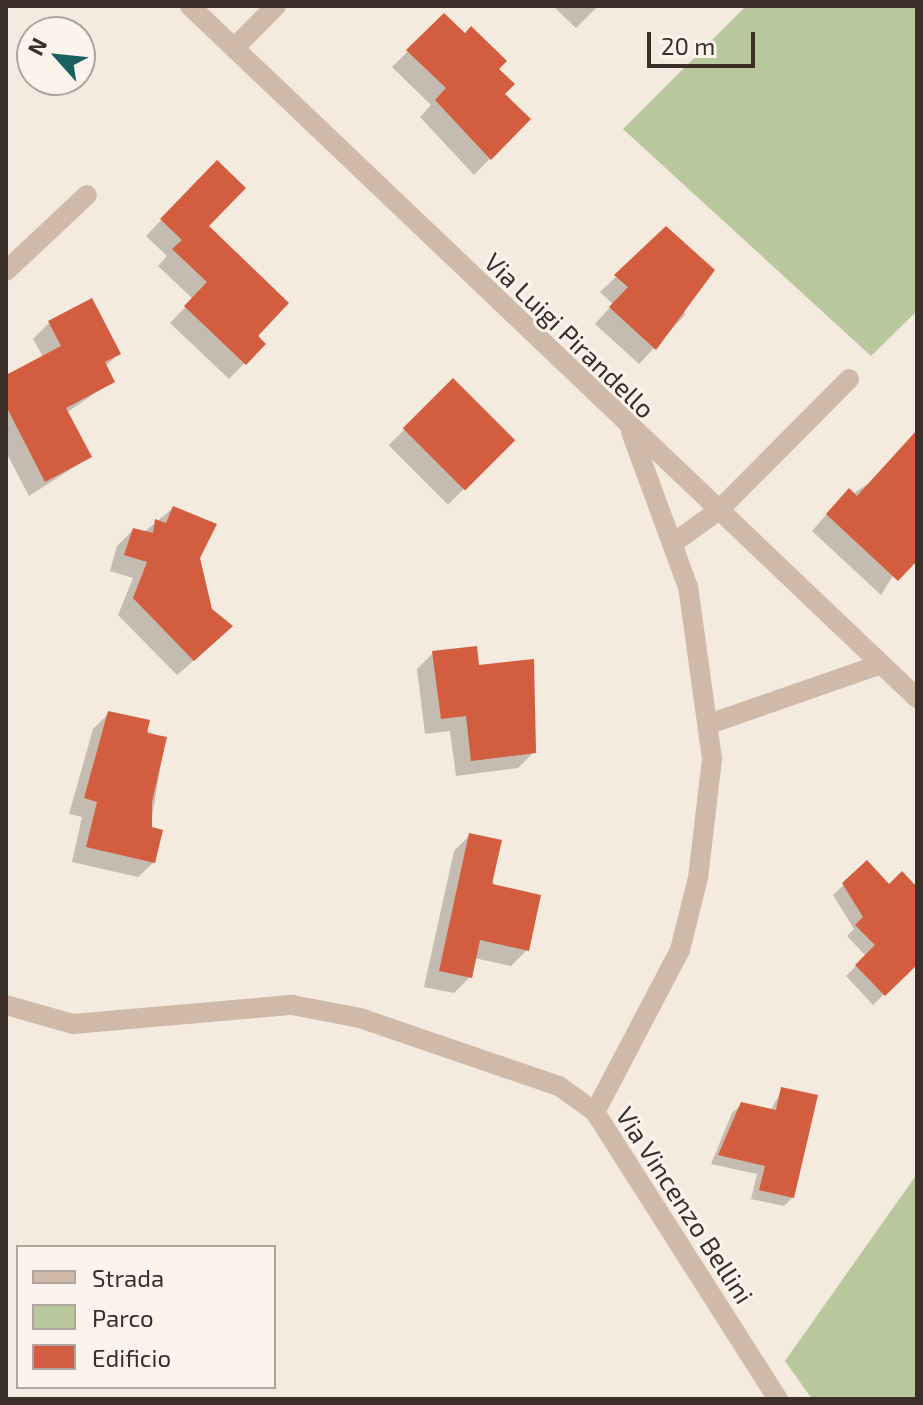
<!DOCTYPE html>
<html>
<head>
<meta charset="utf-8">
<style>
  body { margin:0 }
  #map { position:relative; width:923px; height:1405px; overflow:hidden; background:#f5eade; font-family:"Exo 2",sans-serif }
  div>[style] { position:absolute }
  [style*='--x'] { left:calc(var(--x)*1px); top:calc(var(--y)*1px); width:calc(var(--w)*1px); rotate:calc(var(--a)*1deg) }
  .green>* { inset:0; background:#b9c79c }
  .shadow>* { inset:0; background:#0003; transform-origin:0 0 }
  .building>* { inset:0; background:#d25e3f; transform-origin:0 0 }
  .minor>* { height:20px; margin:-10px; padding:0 10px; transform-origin:10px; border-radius:10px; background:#cfb9a8 }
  span { translate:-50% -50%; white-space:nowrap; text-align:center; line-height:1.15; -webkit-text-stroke:6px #fcf4ec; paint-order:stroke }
  .street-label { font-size:26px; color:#3b2e29 }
  .frame { position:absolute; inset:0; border:8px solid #3b2e29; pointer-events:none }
  .legend { position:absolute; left:16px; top:1245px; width:260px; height:144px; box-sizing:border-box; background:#fcf4ec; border:2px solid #afa59e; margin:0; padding:10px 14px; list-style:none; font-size:24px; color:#3b2e29 }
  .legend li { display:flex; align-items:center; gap:16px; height:40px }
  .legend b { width:40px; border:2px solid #afa59e }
  .north { position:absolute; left:16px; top:16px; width:80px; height:80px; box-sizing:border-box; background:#fcf4ec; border:2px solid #afa59e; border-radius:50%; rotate:297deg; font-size:22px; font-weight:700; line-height:32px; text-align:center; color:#3b2e29 }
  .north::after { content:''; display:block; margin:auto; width:28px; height:36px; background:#196062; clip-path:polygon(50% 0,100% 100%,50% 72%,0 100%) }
  .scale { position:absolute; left:647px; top:32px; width:108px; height:36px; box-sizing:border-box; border:4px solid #3b2e29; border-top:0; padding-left:10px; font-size:24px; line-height:28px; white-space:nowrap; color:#3b2e29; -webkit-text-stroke:6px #fcf4ec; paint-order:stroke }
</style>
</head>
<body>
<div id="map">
  <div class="green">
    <i style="clip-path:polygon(746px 6px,917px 6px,917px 311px,871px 356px,623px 129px)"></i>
    <i style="clip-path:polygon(917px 1174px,917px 1399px,812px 1399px,785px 1361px)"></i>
  </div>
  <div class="shadow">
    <i style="clip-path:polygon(553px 6px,598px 6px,576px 28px)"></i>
    <i style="clip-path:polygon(444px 16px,496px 69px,502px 94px,528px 119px,474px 175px,420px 117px,431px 105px,392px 67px)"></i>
    <i style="clip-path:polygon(201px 178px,206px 226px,263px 344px,229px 379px,170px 323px,193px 299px,158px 266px,167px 256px,146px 236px)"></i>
    <i style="clip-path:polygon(666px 229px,685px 315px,639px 364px,595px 324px,613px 304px,600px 292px)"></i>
    <i style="clip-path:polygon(49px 323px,119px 353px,105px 367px,113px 381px,66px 413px,90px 457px,29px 496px,6px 452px,6px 377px,43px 357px,33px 339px)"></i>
    <i style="left:453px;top:381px;width:84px;height:91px;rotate:45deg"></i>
    <i style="clip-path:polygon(917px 451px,917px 537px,881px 595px,812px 531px,833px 507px)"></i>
    <i style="clip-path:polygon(173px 508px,198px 558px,215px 642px,177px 675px,118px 615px,133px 578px,110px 571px,117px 546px,133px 530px,143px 533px)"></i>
    <i style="clip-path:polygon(433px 653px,478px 668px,532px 661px,534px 752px,518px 768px,456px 776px,450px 731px,425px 734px,417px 669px)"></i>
    <i style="clip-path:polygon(109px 713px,165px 739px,150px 829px,154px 862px,138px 877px,72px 862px,82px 817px,69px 814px,93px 729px)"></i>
    <i style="clip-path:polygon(470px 835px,527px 950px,511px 966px,474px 958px,470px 977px,454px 993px,424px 987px,454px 851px)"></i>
    <i style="clip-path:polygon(867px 863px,889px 887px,917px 890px,917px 962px,873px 1005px,846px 976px,866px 956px,847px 936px,854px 929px,833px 895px)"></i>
    <i style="clip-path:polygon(782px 1090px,793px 1197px,784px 1206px,751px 1199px,757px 1174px,711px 1164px,732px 1113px,742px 1104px,770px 1111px)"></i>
  </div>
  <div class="building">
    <i style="clip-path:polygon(444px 13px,465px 33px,471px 26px,507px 61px,499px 69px,515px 84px,505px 94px,531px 119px,491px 160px,435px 100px,446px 88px,406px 50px)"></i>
    <i style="clip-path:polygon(217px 160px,246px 188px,209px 226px,289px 303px,258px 336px,266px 344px,246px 365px,184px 306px,207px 282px,172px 249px,182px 240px,160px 219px)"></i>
    <i style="clip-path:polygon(666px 226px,715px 270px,656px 350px,609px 307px,628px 287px,614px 275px)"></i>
    <i style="clip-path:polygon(92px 298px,121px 354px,105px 362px,115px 382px,66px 408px,92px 457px,45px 482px,6px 406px,6px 375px,61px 346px,48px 321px)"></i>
    <i style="left:453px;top:378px;width:88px;height:71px;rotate:45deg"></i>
    <i style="clip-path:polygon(917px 430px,917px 561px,898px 581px,826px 514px,849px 488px,857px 496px)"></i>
    <i style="clip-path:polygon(173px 506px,217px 524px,200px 558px,212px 609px,233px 626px,194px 661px,133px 598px,147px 562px,124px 555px,133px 528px,153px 533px,155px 519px,166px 523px)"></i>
    <i style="clip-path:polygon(477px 646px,479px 665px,534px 659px,536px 753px,471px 761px,466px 716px,441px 719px,432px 651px)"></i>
    <i style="clip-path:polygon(108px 711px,150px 720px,147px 733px,167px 737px,152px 802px,152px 827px,163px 830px,155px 863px,86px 847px,97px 802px,84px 798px)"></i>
    <i style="clip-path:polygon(469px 833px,502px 840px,492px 884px,541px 895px,529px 951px,480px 940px,472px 978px,439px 971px)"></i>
    <i style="clip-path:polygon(867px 860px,889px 884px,902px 871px,917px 887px,917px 965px,885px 996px,855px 965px,875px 945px,855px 925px,863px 917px,842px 883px)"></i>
    <i style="clip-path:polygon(781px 1087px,818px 1095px,794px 1198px,759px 1190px,765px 1166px,718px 1155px,741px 1102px,776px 1110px)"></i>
  </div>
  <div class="minor">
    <i style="--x:190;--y:6;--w:1004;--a:43.59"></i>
    <i style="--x:235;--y:47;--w:58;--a:-45"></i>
    <i style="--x:6;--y:271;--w:111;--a:-43.2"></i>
    <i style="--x:672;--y:544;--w:57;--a:-35.7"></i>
    <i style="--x:718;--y:511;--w:186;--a:-45.2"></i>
    <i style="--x:712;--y:723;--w:179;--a:-19.2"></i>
    <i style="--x:6;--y:1005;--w:70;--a:15.8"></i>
    <i style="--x:73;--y:1024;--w:220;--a:-5"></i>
    <i style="--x:292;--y:1005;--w:69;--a:10.8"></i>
    <i style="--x:360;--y:1018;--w:210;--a:18.9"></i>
    <i style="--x:559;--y:1086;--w:44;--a:35.8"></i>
    <i style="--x:595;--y:1112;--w:340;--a:57.5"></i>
    <i style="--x:595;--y:1112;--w:183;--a:-62.3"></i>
    <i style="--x:680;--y:950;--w:74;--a:-76"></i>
    <i style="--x:698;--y:878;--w:120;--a:-83.3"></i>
    <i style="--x:712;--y:759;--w:174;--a:-97.9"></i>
    <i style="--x:688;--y:587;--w:165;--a:-110.2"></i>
  </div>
  <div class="street-label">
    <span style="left:570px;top:335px;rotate:44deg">Via Luigi Pirandello</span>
    <span style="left:685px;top:1205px;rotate:57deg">Via Vincenzo Bellini</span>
  </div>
  <div class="frame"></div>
  <ul class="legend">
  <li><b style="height:10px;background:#cfb9a8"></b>Strada</li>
  <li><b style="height:22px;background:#b9c79c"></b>Parco</li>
  <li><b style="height:22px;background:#d25e3f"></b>Edificio</li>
  </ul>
  <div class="north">N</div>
  <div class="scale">20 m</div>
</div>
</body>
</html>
